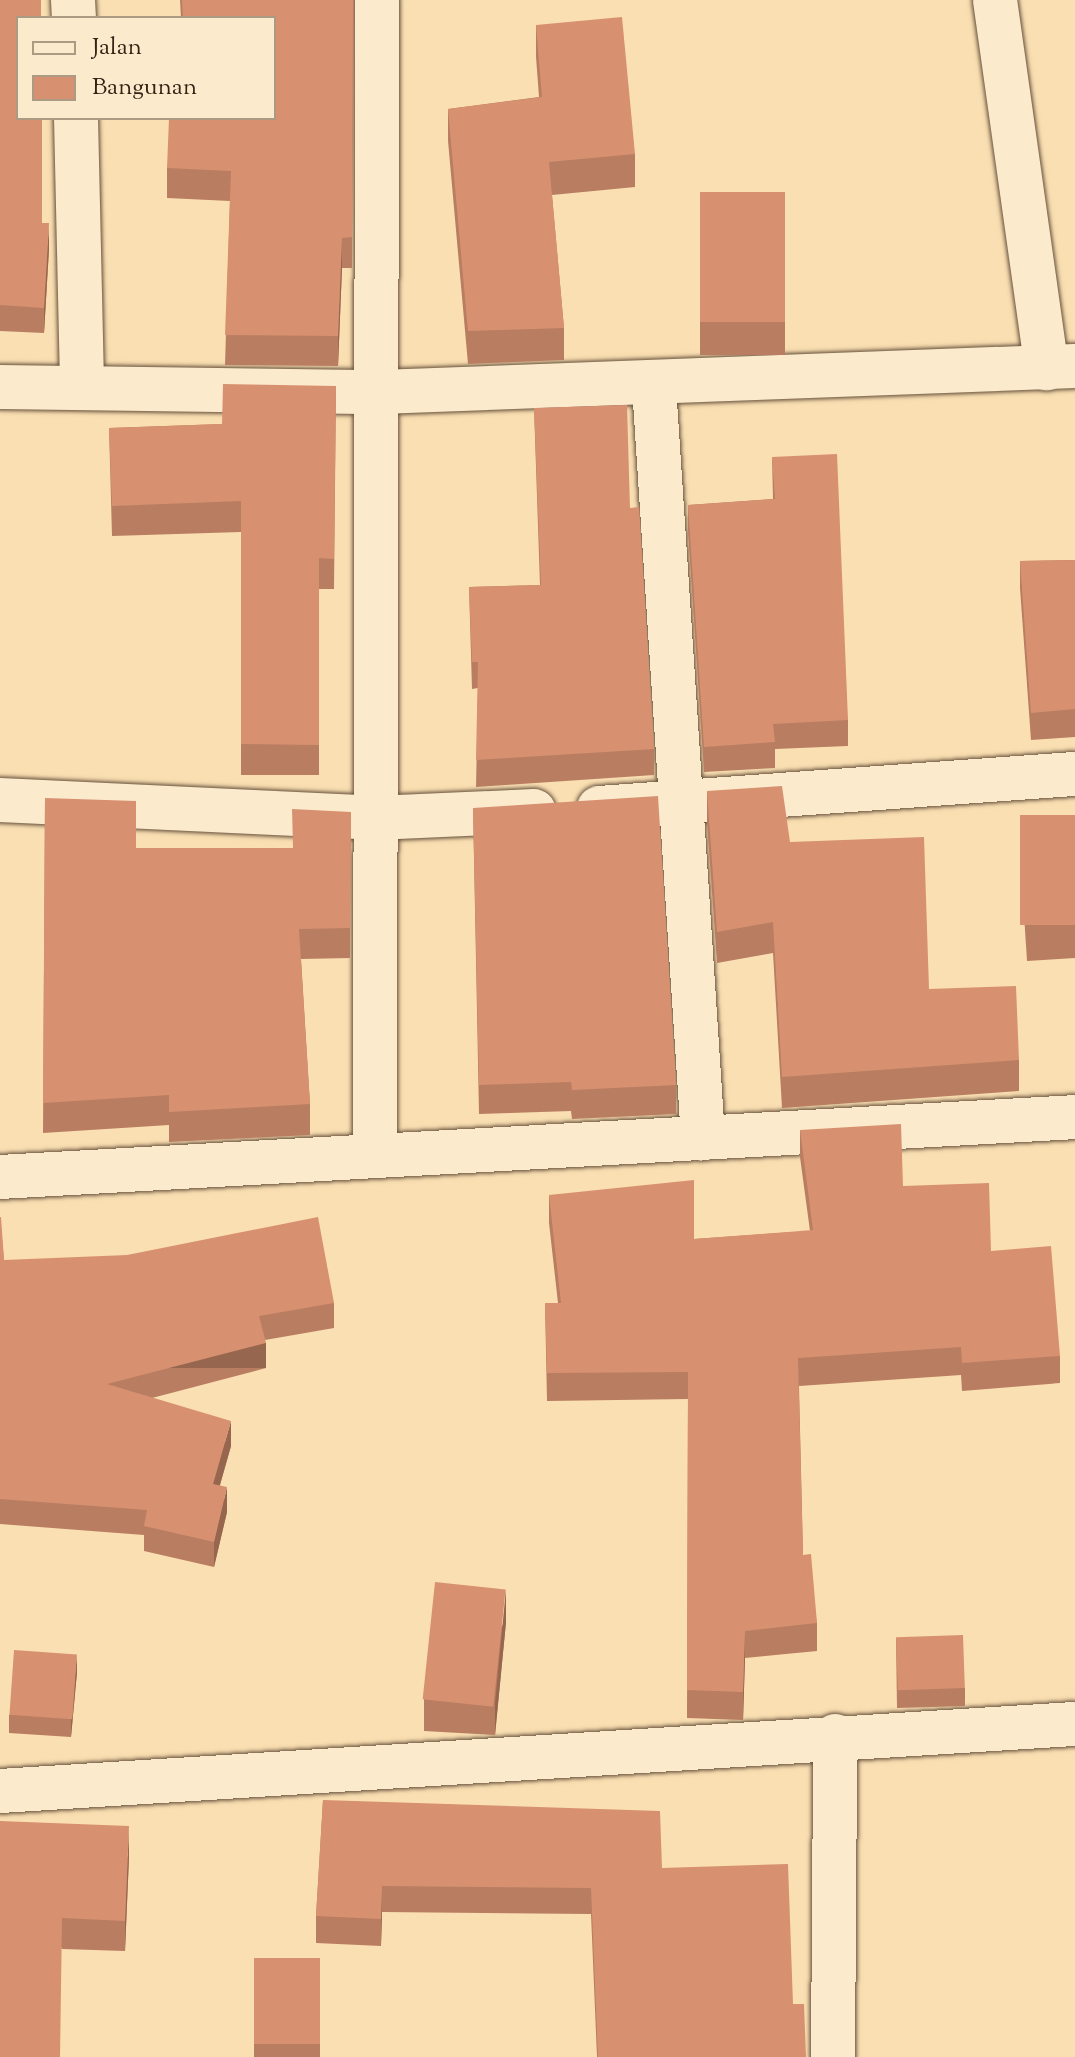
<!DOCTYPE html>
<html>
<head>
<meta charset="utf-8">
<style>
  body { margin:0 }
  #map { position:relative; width:1075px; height:2057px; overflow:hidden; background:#fadfb2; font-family:"Sorts Mill Goudy",serif }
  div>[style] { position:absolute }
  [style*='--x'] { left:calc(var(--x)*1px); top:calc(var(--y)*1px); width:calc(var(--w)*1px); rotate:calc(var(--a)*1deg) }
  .roads { filter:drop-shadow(0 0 2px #66513c) drop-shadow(0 0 2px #66513c) }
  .street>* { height:44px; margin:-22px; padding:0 22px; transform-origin:22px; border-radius:22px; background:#fceacd }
  .wall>* { inset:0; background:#b97d61; transform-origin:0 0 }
  .shaded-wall>* { inset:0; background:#96664f; transform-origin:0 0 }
  .building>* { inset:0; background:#d79171; transform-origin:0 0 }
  span { translate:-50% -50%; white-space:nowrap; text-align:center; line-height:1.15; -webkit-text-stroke:7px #fceacd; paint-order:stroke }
  .legend { position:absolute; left:16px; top:16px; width:260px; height:104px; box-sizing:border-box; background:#fceacd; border:2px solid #ac9a83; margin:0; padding:10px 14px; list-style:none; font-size:24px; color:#342214 }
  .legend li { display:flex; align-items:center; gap:16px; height:40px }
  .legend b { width:40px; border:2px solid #ac9a83 }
</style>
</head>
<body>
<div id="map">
  <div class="roads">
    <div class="street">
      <i style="--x:73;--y:0;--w:18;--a:87"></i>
      <i style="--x:995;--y:0;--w:372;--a:82"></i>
      <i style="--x:76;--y:118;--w:269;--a:88.7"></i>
      <i style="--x:654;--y:386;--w:754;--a:86.27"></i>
      <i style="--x:0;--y:387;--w:380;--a:0.8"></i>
      <i style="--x:380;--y:392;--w:695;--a:-2.14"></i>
      <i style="--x:0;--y:800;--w:375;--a:2.7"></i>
      <i style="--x:375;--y:818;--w:159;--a:-2.5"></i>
      <i style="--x:599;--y:808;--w:477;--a:-4.1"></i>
      <i style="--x:375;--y:1152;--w:1152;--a:-89.9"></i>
      <i style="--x:0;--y:1177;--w:1077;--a:-3.19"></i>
      <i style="--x:0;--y:1791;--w:1077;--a:-3.57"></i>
      <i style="--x:833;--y:2057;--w:321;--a:-89.6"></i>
    </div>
  </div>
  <div class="wall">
    <i style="clip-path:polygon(0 0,42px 223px,49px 249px,44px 333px,0 331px)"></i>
    <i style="clip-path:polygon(180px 0,354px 0,352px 268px,342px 268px,338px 366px,225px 365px,230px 201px,167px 198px,167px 168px,274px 18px,181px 18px)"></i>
    <i style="clip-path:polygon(536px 25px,635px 154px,635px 187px,552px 195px,564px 328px,564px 360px,468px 364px,448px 141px,448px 109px,539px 97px,536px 57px)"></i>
    <i style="left:700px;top:192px;width:85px;height:163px"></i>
    <i style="clip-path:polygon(336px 386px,334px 589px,319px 589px,319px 775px,241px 775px,241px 532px,112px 536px,109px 428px,222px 424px)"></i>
    <i style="clip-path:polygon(534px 408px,630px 508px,654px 749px,654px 775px,476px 787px,478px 688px,472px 689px,469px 587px,540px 585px)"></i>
    <i style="clip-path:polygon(772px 457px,848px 720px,848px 746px,775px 749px,775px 768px,704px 772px,688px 531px,688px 505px,773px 499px)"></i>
    <i style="clip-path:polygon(1075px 560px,1075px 737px,1031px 740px,1020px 588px,1020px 561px)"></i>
    <i style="clip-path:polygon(707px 791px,790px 842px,929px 989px,1019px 1060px,1019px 1091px,782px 1108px,773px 953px,717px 963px,707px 822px)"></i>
    <i style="clip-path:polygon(45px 798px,136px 848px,293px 848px,351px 812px,350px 958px,301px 959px,310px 1104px,310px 1135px,169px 1142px,169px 1125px,43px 1133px)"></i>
    <i style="clip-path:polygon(473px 808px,676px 1085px,676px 1114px,572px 1119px,571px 1111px,479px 1114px)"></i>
    <i style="clip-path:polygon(1075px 815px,1075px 958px,1027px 961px,1020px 852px,1020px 819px)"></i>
    <i style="clip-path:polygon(800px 1130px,903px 1186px,991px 1251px,1060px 1356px,1060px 1383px,962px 1391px,961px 1375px,799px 1386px,803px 1555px,817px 1623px,817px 1651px,745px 1658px,743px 1720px,687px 1718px,688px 1399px,547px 1401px,545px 1303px,558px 1303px,549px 1223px,549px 1195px,694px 1239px,810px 1231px,800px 1157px)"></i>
    <i style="clip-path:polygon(0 1217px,4px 1260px,334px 1303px,334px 1328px,265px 1340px,266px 1368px,152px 1398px,231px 1446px,220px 1485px,227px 1512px,214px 1567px,144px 1551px,144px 1535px,0 1524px)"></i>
    <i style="clip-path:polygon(506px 1622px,495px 1735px,424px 1731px,424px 1699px)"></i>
    <i style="clip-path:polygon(896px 1638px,965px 1688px,965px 1706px,897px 1708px)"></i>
    <i style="clip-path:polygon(77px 1672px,71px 1737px,9px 1733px,9px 1715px)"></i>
    <i style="clip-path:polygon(323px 1800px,662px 1868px,793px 2004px,806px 2057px,597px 2057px,591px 1914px,382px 1912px,381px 1946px,316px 1943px,316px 1916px)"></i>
    <i style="clip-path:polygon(0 1821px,129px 1857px,125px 1951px,62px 1949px)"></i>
    <i style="left:254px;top:1958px;width:66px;height:99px"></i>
  </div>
  <div class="shaded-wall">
    <i style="clip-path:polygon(49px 223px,49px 249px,44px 333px,44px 308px)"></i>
    <i style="clip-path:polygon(342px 238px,342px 268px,338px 366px,338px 336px)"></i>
    <i style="left:266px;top:1343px;width:25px;height:164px;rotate:90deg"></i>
    <i style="clip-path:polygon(231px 1421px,231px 1446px,213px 1509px,213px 1484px)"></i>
    <i style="clip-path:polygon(227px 1487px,227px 1512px,214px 1567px,214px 1542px)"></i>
    <i style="clip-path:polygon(506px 1589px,506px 1622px,495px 1735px,495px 1703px)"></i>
    <i style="clip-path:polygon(745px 1631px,745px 1658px,743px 1720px,743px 1692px)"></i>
    <i style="clip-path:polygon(77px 1654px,77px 1672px,71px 1737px,71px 1719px)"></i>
    <i style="clip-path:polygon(129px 1826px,129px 1857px,125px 1951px,125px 1921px)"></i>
    <i style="clip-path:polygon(382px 1886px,382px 1912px,381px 1946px,381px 1919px)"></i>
  </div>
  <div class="building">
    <i style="clip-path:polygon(0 0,41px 0,41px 18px,18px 18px,18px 118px,42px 118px,42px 223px,49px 223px,44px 308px,0 305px)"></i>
    <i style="clip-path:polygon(182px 0,353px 0,352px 237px,342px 238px,338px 336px,225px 335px,231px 171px,167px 168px,169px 118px,274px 118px,274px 18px,183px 18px)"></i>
    <i style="clip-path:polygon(622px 17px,635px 154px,549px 162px,564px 328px,468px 331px,448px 109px,542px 97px,536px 25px)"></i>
    <i style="left:700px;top:192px;width:85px;height:130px"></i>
    <i style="clip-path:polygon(223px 384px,336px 386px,334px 559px,319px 558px,319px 745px,241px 744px,241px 501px,112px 506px,109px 428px,222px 424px)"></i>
    <i style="clip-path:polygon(627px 405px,630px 508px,639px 507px,654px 749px,476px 760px,478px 662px,472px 662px,469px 587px,541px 585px,534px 408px)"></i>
    <i style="clip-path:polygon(837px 454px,848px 720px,773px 724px,775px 742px,704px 747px,688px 505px,775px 499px,772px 457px)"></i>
    <i style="clip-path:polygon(1075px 560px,1075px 709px,1031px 713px,1020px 561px)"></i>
    <i style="clip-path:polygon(782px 786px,790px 842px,924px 837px,929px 989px,1016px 986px,1019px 1060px,782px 1077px,773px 922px,717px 932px,707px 791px)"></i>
    <i style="clip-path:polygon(658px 796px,676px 1085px,572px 1090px,571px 1082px,479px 1085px,473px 808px)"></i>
    <i style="clip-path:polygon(45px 798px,136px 801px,136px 848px,293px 848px,292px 809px,351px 812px,350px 928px,299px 929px,310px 1104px,169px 1112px,169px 1095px,43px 1103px)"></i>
    <i style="left:1075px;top:815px;width:110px;height:55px;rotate:90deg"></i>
    <i style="clip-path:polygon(901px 1124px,903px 1186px,989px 1183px,991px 1251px,1051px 1246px,1060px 1356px,962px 1363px,961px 1347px,798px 1358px,803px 1555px,811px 1554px,817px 1623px,745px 1631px,743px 1692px,687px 1690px,688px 1372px,547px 1373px,545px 1303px,561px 1303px,549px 1195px,694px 1180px,694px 1239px,813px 1230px,800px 1130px)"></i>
    <i style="clip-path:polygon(0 1217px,1px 1217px,4px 1260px,127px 1255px,318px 1217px,334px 1303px,259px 1316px,266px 1343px,107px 1384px,231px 1421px,213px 1484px,227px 1487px,214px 1542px,144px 1526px,147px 1510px,0 1499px)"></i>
    <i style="left:435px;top:1582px;width:71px;height:118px;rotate:6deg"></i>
    <i style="left:963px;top:1635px;width:53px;height:67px;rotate:88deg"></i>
    <i style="left:14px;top:1650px;width:63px;height:65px;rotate:4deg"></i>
    <i style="clip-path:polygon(323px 1800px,660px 1811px,662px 1868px,788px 1864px,793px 2004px,804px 2004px,806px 2057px,598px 2057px,591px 1888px,382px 1886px,381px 1919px,316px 1916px)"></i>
    <i style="clip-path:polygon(0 1821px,129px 1826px,125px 1921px,62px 1918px,60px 2057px,0 2057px)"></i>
    <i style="left:254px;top:1958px;width:66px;height:86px"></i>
  </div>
  <ul class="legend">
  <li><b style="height:10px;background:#fceacd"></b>Jalan</li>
  <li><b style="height:22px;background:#d79171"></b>Bangunan</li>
  </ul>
</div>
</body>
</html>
